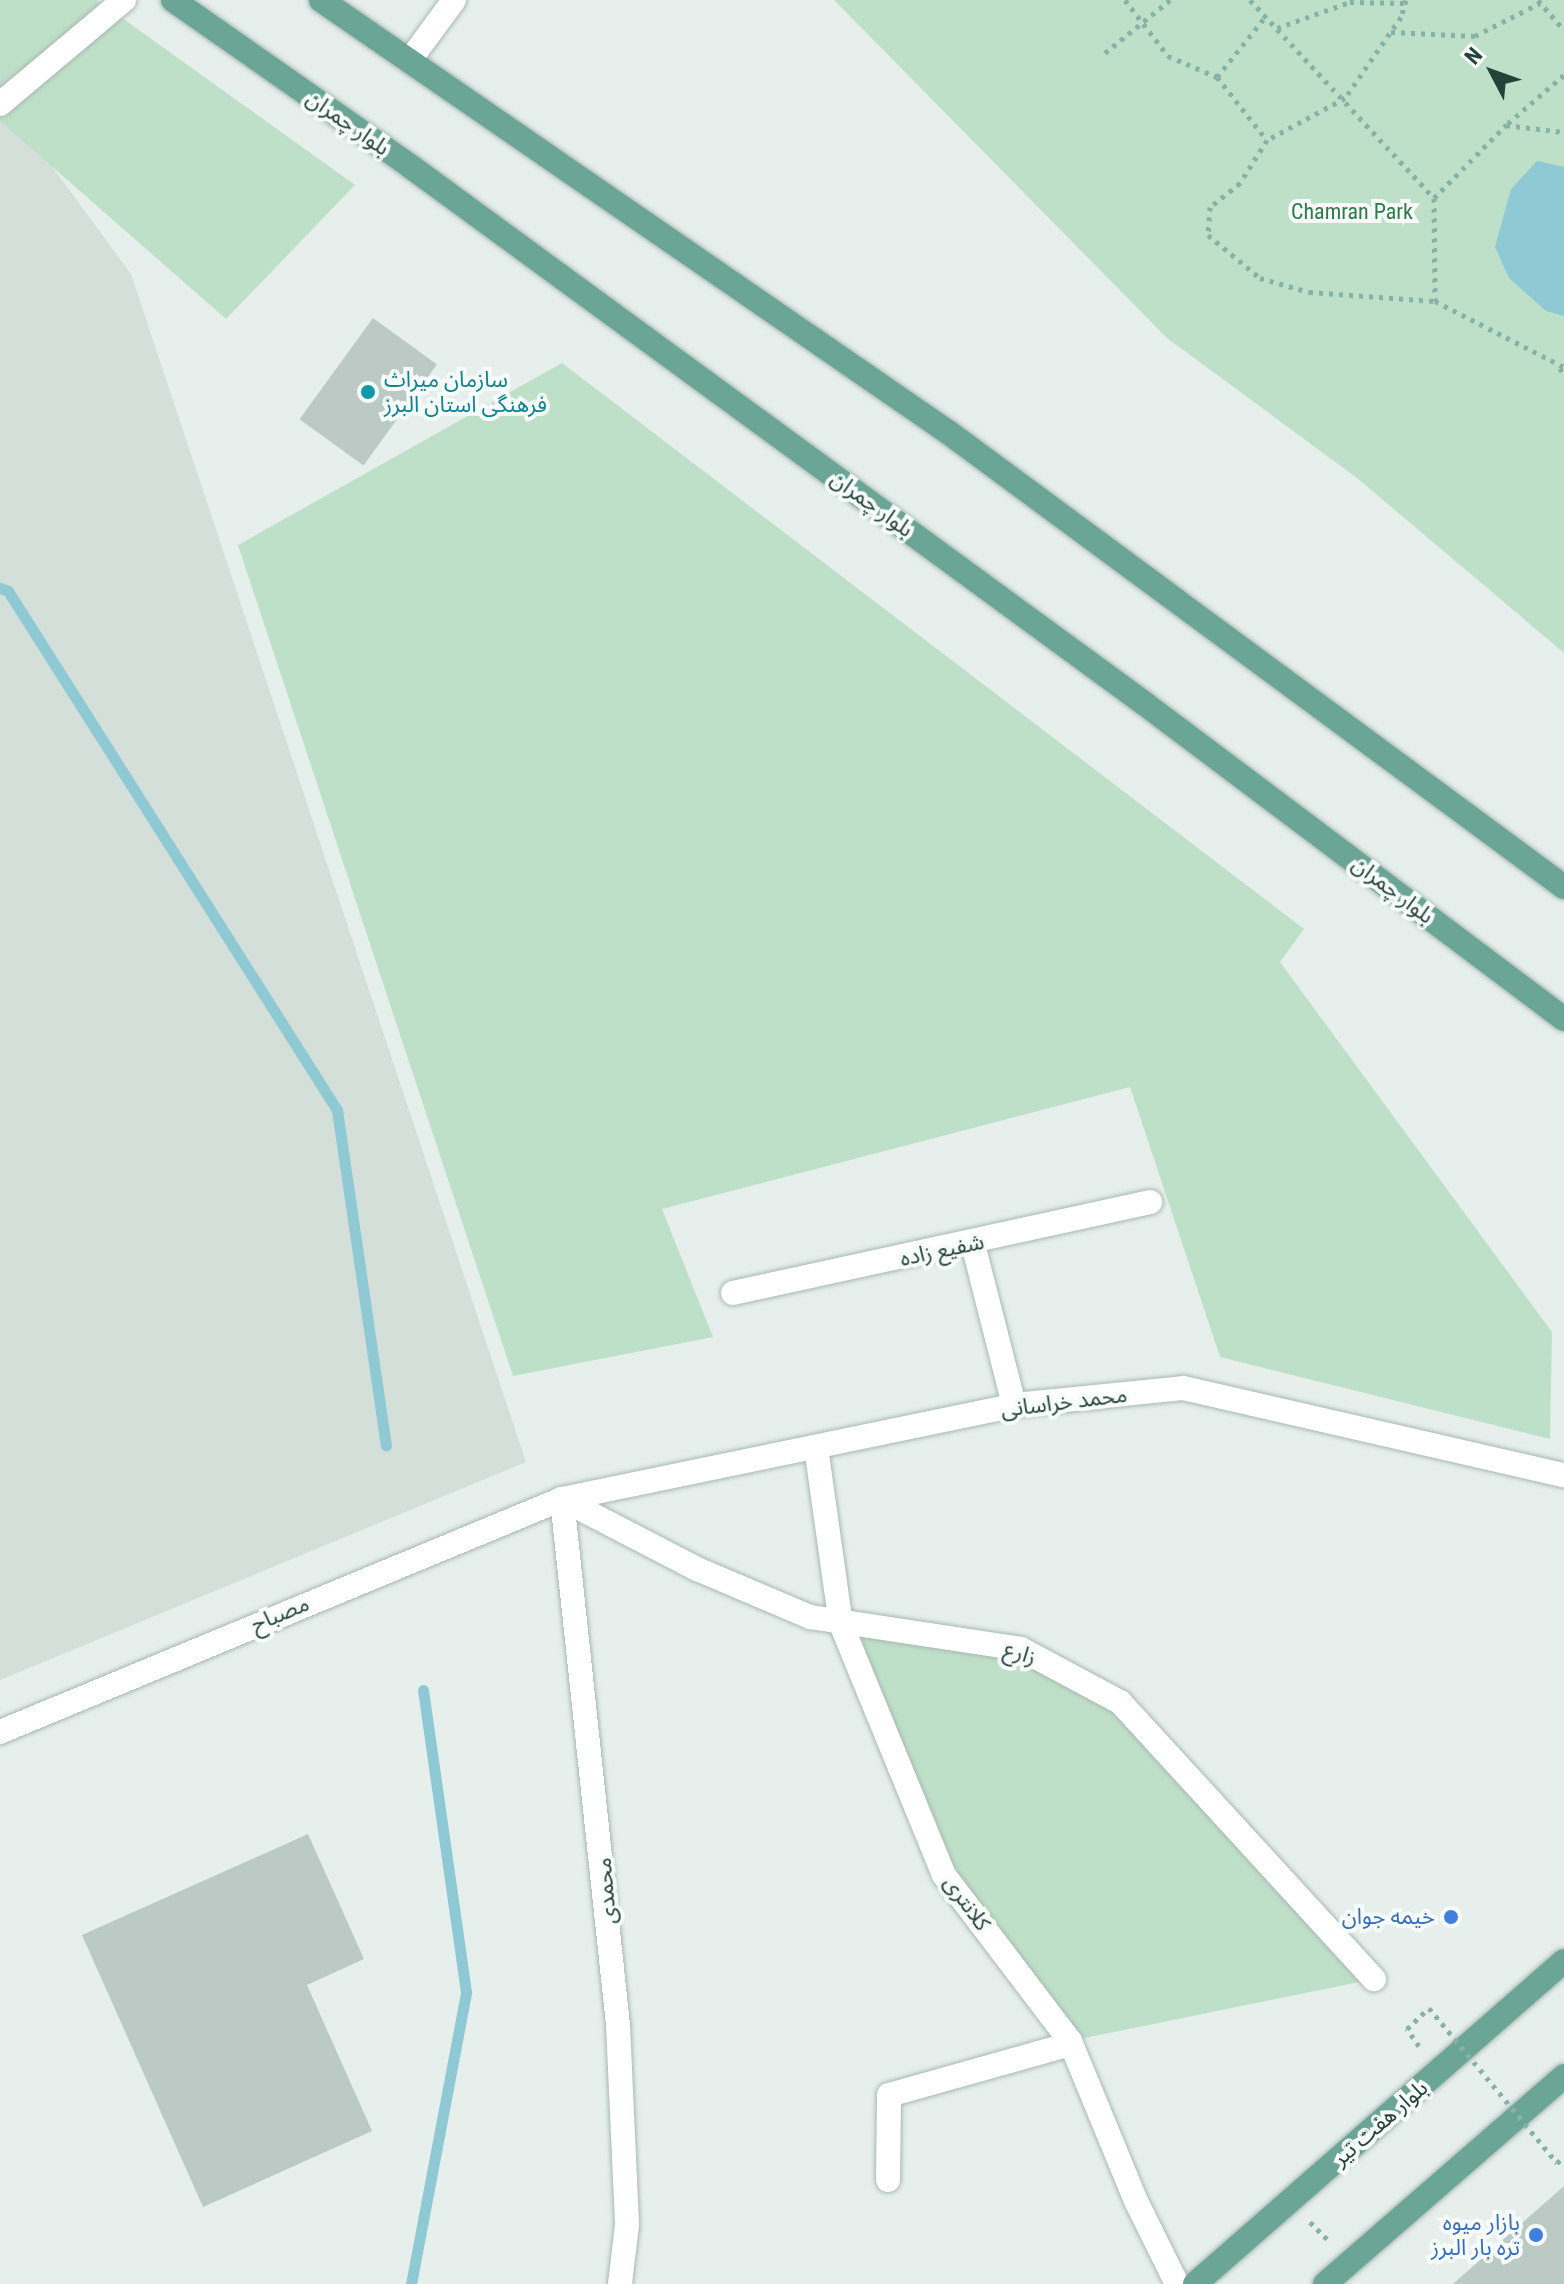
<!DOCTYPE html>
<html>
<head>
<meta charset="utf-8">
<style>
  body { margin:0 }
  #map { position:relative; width:1564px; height:2284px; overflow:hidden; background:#e6efeb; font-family:"Roboto Condensed","Noto Sans Arabic",sans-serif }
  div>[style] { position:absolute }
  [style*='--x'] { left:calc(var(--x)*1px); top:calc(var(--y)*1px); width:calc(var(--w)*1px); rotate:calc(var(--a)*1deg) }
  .built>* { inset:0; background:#d4dfda }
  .green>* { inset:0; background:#bfe0c8 }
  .water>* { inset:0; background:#8ec9d4 }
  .stream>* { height:11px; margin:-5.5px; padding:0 5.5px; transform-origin:5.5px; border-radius:5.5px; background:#8ec9d4 }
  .building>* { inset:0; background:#bbcac4; transform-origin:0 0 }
  .path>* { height:5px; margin-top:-2.5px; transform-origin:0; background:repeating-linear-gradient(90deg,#86b3a5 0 4px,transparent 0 10px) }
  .roads { filter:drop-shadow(0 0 2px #a8b8b2) drop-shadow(0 0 2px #a8b8b2) }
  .minor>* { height:24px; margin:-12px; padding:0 12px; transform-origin:12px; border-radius:12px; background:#fff }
  .major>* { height:24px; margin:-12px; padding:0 12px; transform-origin:12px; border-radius:12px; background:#6aa596 }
  .path-bridge>* { height:5px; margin-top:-2.5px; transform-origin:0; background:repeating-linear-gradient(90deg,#86b3a5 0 4px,transparent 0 10px) }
  .dots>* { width:22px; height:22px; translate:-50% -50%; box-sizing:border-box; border:4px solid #f7fbf9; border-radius:50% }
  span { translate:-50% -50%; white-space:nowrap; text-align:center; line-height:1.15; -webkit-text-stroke:8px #f7fbf9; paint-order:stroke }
  .street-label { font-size:22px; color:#24423a }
  .park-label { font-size:22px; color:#2d7a4b }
  .culture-label { font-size:22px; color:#0d838f }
  .left { translate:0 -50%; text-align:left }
  .shop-label { font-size:22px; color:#366cbe }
  .right { translate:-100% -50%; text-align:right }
  .north { position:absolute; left:1452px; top:32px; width:80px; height:80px; -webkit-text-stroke:6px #f7fbf9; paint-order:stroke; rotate:311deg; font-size:22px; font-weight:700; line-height:32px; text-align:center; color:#24423a }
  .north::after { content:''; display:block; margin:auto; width:28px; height:36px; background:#24423a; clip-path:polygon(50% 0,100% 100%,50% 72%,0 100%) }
</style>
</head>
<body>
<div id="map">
  <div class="built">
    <i style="clip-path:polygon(0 0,53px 0,34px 142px,131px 274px,526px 1462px,0 1680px)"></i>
  </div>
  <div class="green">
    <i style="clip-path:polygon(0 0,97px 0,355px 185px,226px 319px,0 121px)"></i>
    <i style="clip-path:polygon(834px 0,1564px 0,1564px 653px,1357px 478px,1167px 338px)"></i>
    <i style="clip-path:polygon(562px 363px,1304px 929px,1280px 962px,1552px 1332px,1550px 1439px,1220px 1357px,1130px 1087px,662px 1209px,713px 1337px,513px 1376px,238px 545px)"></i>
    <i style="clip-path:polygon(841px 1624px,1021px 1649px,1120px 1702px,1374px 1979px,1070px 2041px,944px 1875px)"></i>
  </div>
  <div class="water">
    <i style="clip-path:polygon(1537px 161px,1564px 167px,1564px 316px,1546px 311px,1509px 278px,1495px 247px,1511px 189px)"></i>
  </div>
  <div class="stream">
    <i style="--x:0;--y:588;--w:9;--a:21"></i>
    <i style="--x:8;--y:591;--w:614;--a:57.63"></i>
    <i style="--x:337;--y:1110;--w:339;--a:81.7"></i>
    <i style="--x:411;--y:2284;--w:297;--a:-79.3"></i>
    <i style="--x:466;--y:1992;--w:305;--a:-98.1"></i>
  </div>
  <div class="building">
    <i style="left:373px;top:318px;width:79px;height:125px;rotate:36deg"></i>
    <i style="clip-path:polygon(308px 1834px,364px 1959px,307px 1985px,372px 2131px,203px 2207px,82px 1935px)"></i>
    <i style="clip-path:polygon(1564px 2186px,1564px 2284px,1453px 2284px)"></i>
  </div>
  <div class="path">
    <i style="--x:1125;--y:0;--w:71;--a:52.5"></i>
    <i style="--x:1168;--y:56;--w:53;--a:23.2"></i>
    <i style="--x:1217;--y:77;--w:80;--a:51.6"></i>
    <i style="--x:1250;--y:0;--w:270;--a:47.1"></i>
    <i style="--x:1434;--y:198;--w:103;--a:89.4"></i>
    <i style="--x:1435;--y:301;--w:145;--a:27.1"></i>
    <i style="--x:1406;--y:0;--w:18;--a:106"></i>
    <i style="--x:1401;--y:17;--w:98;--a:124.7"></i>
    <i style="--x:1345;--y:98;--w:89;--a:151.7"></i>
    <i style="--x:1267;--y:140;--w:51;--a:122.1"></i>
    <i style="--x:1240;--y:183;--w:38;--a:141"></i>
    <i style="--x:1210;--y:207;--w:28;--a:94"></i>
    <i style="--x:1208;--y:235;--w:67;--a:39.6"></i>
    <i style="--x:1260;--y:278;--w:51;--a:15.9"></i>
    <i style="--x:1309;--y:292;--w:126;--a:4.1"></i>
    <i style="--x:1538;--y:0;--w:40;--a:49"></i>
    <i style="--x:1277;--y:28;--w:77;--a:-19.6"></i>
    <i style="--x:1350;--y:2;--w:56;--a:1"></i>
    <i style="--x:1391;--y:32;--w:84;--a:2.7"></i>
    <i style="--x:1475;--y:36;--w:73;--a:-26.9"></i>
    <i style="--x:1105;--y:53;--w:84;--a:-39.2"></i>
    <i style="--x:1564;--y:75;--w:77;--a:139.2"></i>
    <i style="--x:1506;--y:125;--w:58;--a:6.9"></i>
    <i style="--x:1217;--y:77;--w:78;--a:-51.2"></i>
    <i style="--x:1434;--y:198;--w:103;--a:-45.4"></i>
    <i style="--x:1560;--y:368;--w:9;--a:63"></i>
    <i style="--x:1419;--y:2046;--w:21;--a:-125"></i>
    <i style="--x:1407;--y:2029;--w:30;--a:-44"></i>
    <i style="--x:1557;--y:2163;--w:9;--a:-41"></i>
    <i style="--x:1310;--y:2222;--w:27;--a:45"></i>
  </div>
  <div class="roads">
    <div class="minor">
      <i style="--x:410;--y:60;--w:74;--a:-53.7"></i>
      <i style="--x:0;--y:104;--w:162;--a:-40"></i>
      <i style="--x:973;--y:1244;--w:166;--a:75.7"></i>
      <i style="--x:733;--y:1293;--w:427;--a:-12.3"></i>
      <i style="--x:816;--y:1447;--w:179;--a:82"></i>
      <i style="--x:841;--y:1624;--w:271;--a:67.7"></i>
      <i style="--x:944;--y:1875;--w:208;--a:52.8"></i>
      <i style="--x:1070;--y:2041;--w:173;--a:67.6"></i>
      <i style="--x:1136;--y:2201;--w:93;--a:63.7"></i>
      <i style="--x:562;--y:1499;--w:152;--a:27.4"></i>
      <i style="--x:697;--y:1569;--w:123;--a:23"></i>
      <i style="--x:810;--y:1617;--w:213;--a:8.6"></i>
      <i style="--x:1021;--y:1649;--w:112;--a:28.2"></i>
      <i style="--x:1120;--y:1702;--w:376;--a:47.5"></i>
      <i style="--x:562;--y:1499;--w:529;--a:83.92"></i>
      <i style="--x:618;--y:2025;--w:200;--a:87.4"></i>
      <i style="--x:627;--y:2225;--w:59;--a:96.8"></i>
      <i style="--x:0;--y:1732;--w:608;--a:-22.52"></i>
      <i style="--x:562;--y:1499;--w:462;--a:-11.7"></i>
      <i style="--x:1014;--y:1405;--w:170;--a:-5.7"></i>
      <i style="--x:1183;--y:1388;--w:391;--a:12.9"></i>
      <i style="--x:888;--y:2180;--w:85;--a:-89.3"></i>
      <i style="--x:889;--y:2095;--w:189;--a:-15.7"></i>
    </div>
    <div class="major">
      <i style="--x:173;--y:0;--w:289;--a:35"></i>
      <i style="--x:410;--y:166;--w:911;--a:36.2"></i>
      <i style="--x:1145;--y:704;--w:524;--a:36.94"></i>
      <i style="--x:321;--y:0;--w:761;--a:34.57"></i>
      <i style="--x:948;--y:432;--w:766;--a:36.45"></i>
      <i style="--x:1195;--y:2284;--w:490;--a:-41.2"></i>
      <i style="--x:1325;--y:2284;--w:317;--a:-41"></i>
    </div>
  </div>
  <div class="path-bridge">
    <i style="--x:1429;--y:2008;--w:201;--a:50.4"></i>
  </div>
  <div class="dots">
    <i style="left:368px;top:392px;background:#0f9aa8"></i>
    <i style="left:1451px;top:1917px;background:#3f7fe0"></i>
    <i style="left:1536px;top:2235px;background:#3f7fe0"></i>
  </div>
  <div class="street-label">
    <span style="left:348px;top:123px;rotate:35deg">بلوار چمران</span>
    <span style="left:872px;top:504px;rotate:36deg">بلوار چمران</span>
    <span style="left:1393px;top:890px;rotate:37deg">بلوار چمران</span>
    <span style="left:942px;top:1250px;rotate:-12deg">شفیع زاده</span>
    <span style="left:1064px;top:1402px;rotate:-7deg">محمد خراسانی</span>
    <span style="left:280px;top:1614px;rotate:-23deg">مصباح</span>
    <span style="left:1020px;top:1653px;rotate:18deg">زارع</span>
    <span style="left:606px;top:1891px;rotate:-95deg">محمدی</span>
    <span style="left:967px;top:1903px;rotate:54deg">کلانتری</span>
    <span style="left:1380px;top:2123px;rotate:-41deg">بلوار هفت تیر</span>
  </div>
  <div class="park-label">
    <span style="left:1352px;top:212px">Chamran Park</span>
  </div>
  <div class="culture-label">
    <span class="left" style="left:384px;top:392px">سازمان میراث<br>فرهنگی استان البرز</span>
  </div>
  <div class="shop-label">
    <span class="right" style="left:1435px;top:1917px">خیمه جوان</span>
    <span class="right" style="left:1520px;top:2235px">بازار میوه<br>تره بار البرز</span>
  </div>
  <div class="north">N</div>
</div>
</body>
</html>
